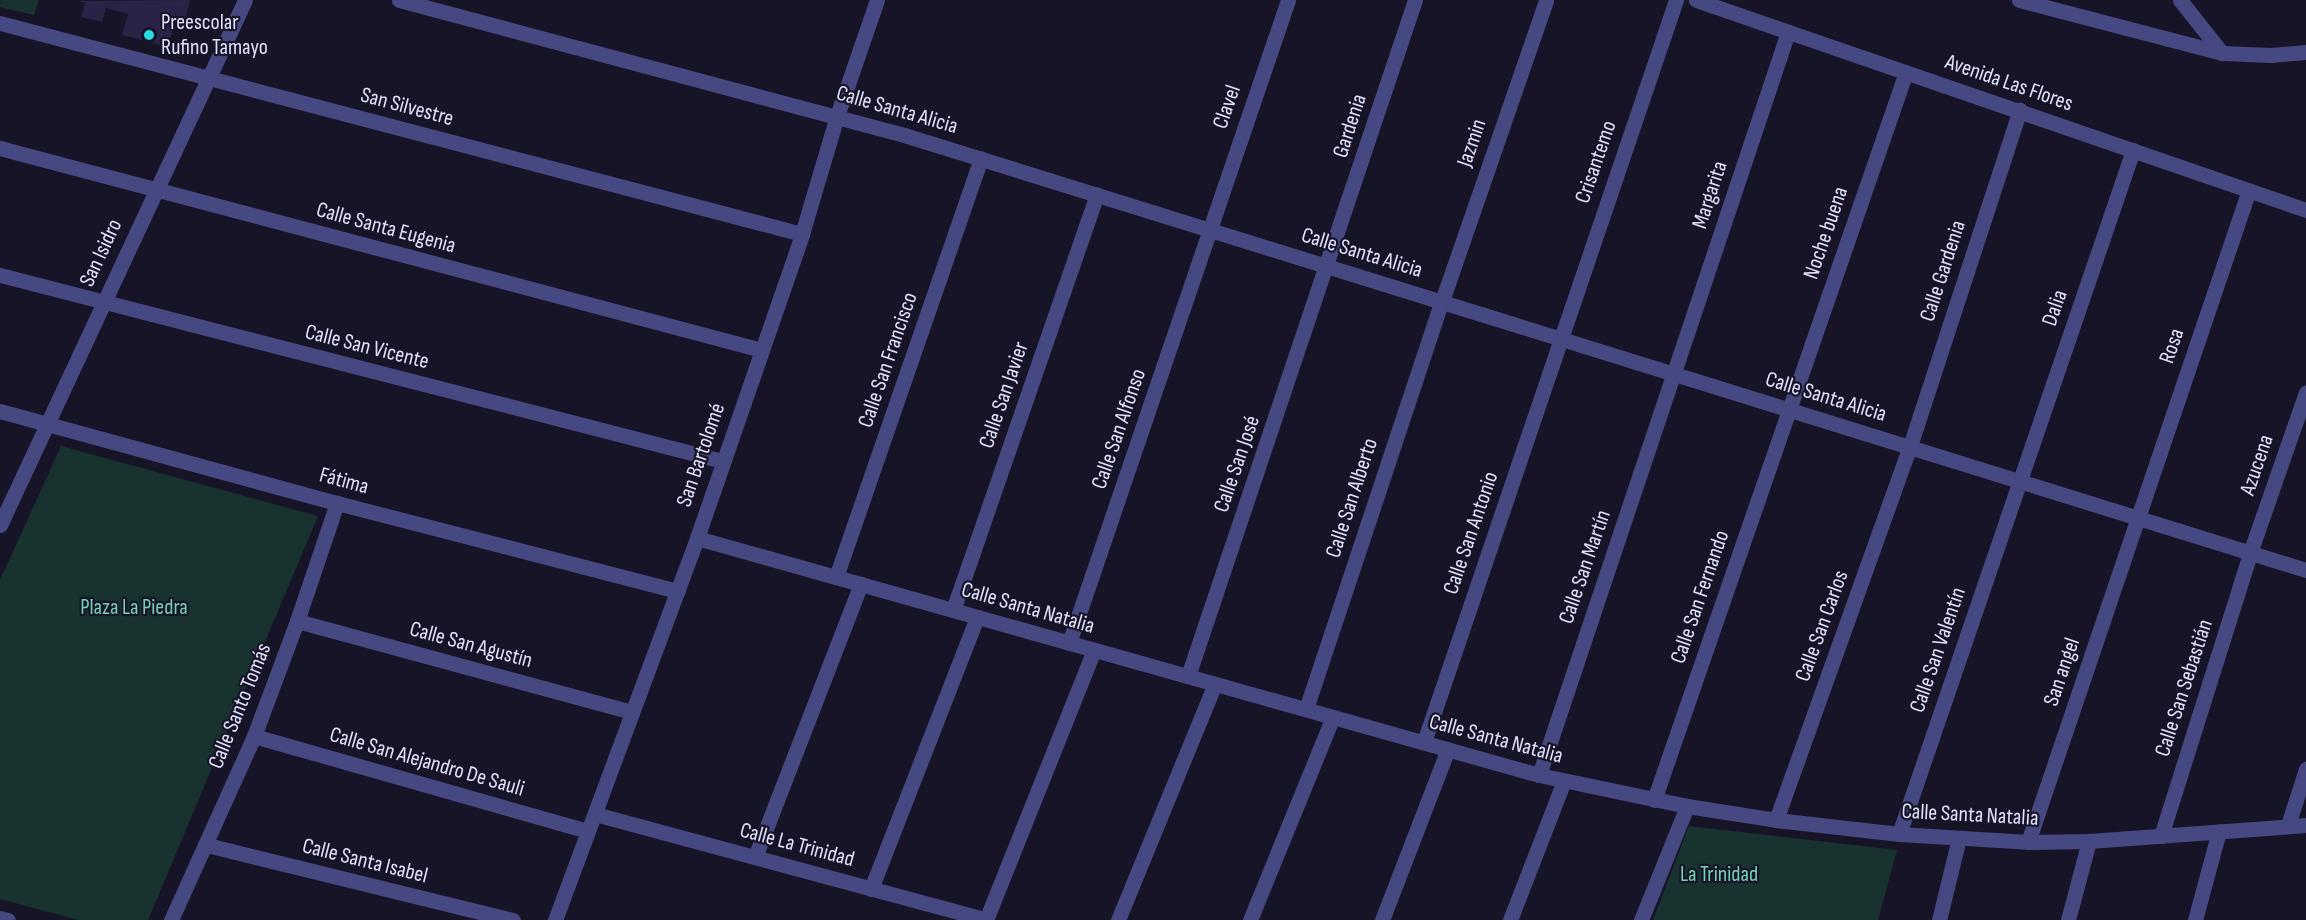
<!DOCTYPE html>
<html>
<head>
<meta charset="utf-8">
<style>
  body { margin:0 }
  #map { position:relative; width:2306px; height:920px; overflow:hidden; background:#171428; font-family:"Sofia Sans Condensed",sans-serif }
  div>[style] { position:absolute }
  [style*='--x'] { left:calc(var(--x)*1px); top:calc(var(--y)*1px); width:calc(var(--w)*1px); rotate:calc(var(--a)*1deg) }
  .green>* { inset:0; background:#18322f }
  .building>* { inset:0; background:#282347 }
  .minor>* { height:15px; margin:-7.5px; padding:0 7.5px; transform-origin:7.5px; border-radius:7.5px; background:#464881 }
  .dots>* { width:16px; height:16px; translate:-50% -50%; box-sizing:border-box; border:3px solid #171428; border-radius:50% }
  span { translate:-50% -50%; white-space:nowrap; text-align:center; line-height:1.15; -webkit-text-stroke:4.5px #171428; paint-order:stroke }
  .poi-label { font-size:22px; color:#e1e0fb }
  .left { translate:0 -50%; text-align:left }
  .street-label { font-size:22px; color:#e1e0fb }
  .park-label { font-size:22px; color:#75d2b4 }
</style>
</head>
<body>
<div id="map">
  <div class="green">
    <i style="clip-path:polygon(0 0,39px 0,34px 15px,0 7px)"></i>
    <i style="clip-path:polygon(61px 446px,318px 516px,148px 920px,78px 920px,0 899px,0 580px)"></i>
    <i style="clip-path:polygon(1689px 826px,1897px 850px,1878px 920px,1653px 920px)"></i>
  </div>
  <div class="building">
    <i style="clip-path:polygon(190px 0,183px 28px,174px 26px,168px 47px,122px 35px,128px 14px,106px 8px,102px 22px,81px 17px,85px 3px,78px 1px)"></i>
  </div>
  <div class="minor">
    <i style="--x:399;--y:0;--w:523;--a:14.97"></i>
    <i style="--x:904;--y:135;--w:1468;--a:17.24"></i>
    <i style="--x:1696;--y:0;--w:645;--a:19"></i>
    <i style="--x:2019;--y:0;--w:210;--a:14.6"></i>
    <i style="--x:2222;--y:53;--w:49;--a:2.3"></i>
    <i style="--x:2271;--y:55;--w:35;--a:-5"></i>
    <i style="--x:2180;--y:0;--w:68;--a:51.6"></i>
    <i style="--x:0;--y:23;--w:829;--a:14.74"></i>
    <i style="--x:0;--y:148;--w:788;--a:14.85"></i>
    <i style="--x:0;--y:275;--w:747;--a:14.43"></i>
    <i style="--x:0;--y:411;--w:349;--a:15.3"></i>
    <i style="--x:337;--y:503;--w:352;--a:14.5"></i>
    <i style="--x:0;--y:525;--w:579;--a:-64.98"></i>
    <i style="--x:697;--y:538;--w:875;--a:15.72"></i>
    <i style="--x:1539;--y:775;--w:151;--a:11.8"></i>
    <i style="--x:1687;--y:806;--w:90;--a:8.9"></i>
    <i style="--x:1776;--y:820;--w:124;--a:6.5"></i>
    <i style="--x:1899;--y:834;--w:129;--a:3.5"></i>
    <i style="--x:2028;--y:842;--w:61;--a:-0.9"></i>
    <i style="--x:2089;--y:841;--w:218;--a:-4.2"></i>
    <i style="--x:836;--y:577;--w:443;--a:-70.9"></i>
    <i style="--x:953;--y:610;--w:440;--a:-70.9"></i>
    <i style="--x:297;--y:621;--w:347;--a:15.2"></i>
    <i style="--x:1069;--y:643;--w:679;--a:-71.19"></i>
    <i style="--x:1188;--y:676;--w:713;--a:-71.44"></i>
    <i style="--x:1306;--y:709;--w:430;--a:-71.6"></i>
    <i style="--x:1442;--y:301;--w:318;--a:-70.9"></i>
    <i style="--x:254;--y:736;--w:347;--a:15.9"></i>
    <i style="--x:1424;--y:742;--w:784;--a:-71.24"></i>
    <i style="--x:1539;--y:775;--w:784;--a:-71.47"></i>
    <i style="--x:1654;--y:800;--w:770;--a:-70.91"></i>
    <i style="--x:595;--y:814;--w:406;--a:15.1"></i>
    <i style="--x:1776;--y:820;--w:397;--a:-70.3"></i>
    <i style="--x:1910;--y:446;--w:354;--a:-71.9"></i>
    <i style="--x:2288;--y:825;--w:59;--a:-72.2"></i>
    <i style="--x:1899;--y:834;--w:723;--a:-71.11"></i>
    <i style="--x:2161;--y:836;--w:297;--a:-72.5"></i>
    <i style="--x:2250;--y:553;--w:170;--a:-70.8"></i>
    <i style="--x:2028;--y:842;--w:688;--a:-71.28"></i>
    <i style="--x:207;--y:845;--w:315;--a:13.8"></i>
    <i style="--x:755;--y:857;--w:293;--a:-68.8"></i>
    <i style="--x:871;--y:889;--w:292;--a:-68.7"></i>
    <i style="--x:0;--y:918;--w:8;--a:14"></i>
    <i style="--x:171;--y:920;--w:202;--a:-65.7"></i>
    <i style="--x:254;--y:736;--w:123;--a:-69.5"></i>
    <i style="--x:297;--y:621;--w:125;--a:-71.3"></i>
    <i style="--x:555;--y:920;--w:408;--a:-69.6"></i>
    <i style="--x:697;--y:538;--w:322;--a:-70.9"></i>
    <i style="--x:802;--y:234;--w:123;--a:-73.5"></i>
    <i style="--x:837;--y:116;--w:123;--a:-71"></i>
    <i style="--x:986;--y:920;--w:291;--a:-68.2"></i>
    <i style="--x:1118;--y:920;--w:255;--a:-67.7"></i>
    <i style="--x:1250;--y:920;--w:219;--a:-67.8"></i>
    <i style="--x:1382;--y:920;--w:183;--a:-68.9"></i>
    <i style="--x:1510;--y:920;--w:149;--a:-68.8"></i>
    <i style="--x:1641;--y:920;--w:123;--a:-68"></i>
    <i style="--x:1939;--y:920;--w:84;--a:-76.3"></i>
    <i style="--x:2068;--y:920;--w:82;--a:-75.1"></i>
    <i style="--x:2195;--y:920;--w:92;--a:-74.9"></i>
  </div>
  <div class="dots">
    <i style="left:149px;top:35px;background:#26dbe1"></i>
  </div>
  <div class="poi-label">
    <span class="left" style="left:161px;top:35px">Preescolar<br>Rufino Tamayo</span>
  </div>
  <div class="street-label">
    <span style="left:2009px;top:83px;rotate:19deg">Avenida Las Flores</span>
    <span style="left:407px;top:107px;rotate:15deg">San Silvestre</span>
    <span style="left:1227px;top:107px;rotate:-71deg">Clavel</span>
    <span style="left:897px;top:110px;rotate:16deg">Calle Santa Alicia</span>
    <span style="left:1350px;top:126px;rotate:-72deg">Gardenia</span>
    <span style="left:1472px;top:143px;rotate:-71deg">Jazmin</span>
    <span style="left:1596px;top:162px;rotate:-71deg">Crisantemo</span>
    <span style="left:1710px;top:195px;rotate:-72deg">Margarita</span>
    <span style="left:386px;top:228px;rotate:15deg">Calle Santa Eugenia</span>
    <span style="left:1826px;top:233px;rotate:-71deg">Noche buena</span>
    <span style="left:101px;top:253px;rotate:-65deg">San Isidro</span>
    <span style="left:1362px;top:253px;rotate:17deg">Calle Santa Alicia</span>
    <span style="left:1943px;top:271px;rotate:-72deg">Calle Gardenia</span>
    <span style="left:2055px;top:308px;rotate:-71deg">Dalia</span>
    <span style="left:2172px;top:346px;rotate:-71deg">Rosa</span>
    <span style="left:367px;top:347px;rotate:14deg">Calle San Vicente</span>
    <span style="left:888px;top:360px;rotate:-71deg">Calle San Francisco</span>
    <span style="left:1004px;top:395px;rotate:-71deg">Calle San Javier</span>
    <span style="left:1826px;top:397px;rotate:17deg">Calle Santa Alicia</span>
    <span style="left:1119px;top:429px;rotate:-71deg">Calle San Alfonso</span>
    <span style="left:701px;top:455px;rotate:-71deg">San Bartolomé</span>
    <span style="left:1237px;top:464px;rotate:-71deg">Calle San José</span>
    <span style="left:2257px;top:465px;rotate:-71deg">Azucena</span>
    <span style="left:344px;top:481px;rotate:15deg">Fátima</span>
    <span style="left:1352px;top:498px;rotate:-72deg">Calle San Alberto</span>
    <span style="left:1471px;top:533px;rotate:-71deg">Calle San Antonio</span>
    <span style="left:1585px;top:567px;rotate:-71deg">Calle San Martín</span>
    <span style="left:1700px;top:597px;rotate:-71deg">Calle San Fernando</span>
    <span style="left:1028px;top:608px;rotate:16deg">Calle Santa Natalia</span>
    <span style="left:1822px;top:626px;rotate:-70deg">Calle San Carlos</span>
    <span style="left:471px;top:645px;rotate:15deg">Calle San Agustín</span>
    <span style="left:1938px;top:650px;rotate:-71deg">Calle San Valentín</span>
    <span style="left:2062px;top:672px;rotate:-71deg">San angel</span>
    <span style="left:2184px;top:688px;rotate:-72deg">Calle San Sebastián</span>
    <span style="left:240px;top:706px;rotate:-68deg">Calle Santo Tomás</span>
    <span style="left:1496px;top:739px;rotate:15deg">Calle Santa Natalia</span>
    <span style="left:427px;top:762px;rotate:16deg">Calle San Alejandro De Sauli</span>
    <span style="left:1970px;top:815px;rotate:3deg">Calle Santa Natalia</span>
    <span style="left:797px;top:845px;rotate:15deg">Calle La Trinidad</span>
    <span style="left:365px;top:861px;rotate:14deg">Calle Santa Isabel</span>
  </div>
  <div class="park-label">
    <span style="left:134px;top:608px">Plaza La Piedra</span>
    <span style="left:1719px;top:875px">La Trinidad</span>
  </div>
</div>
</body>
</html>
